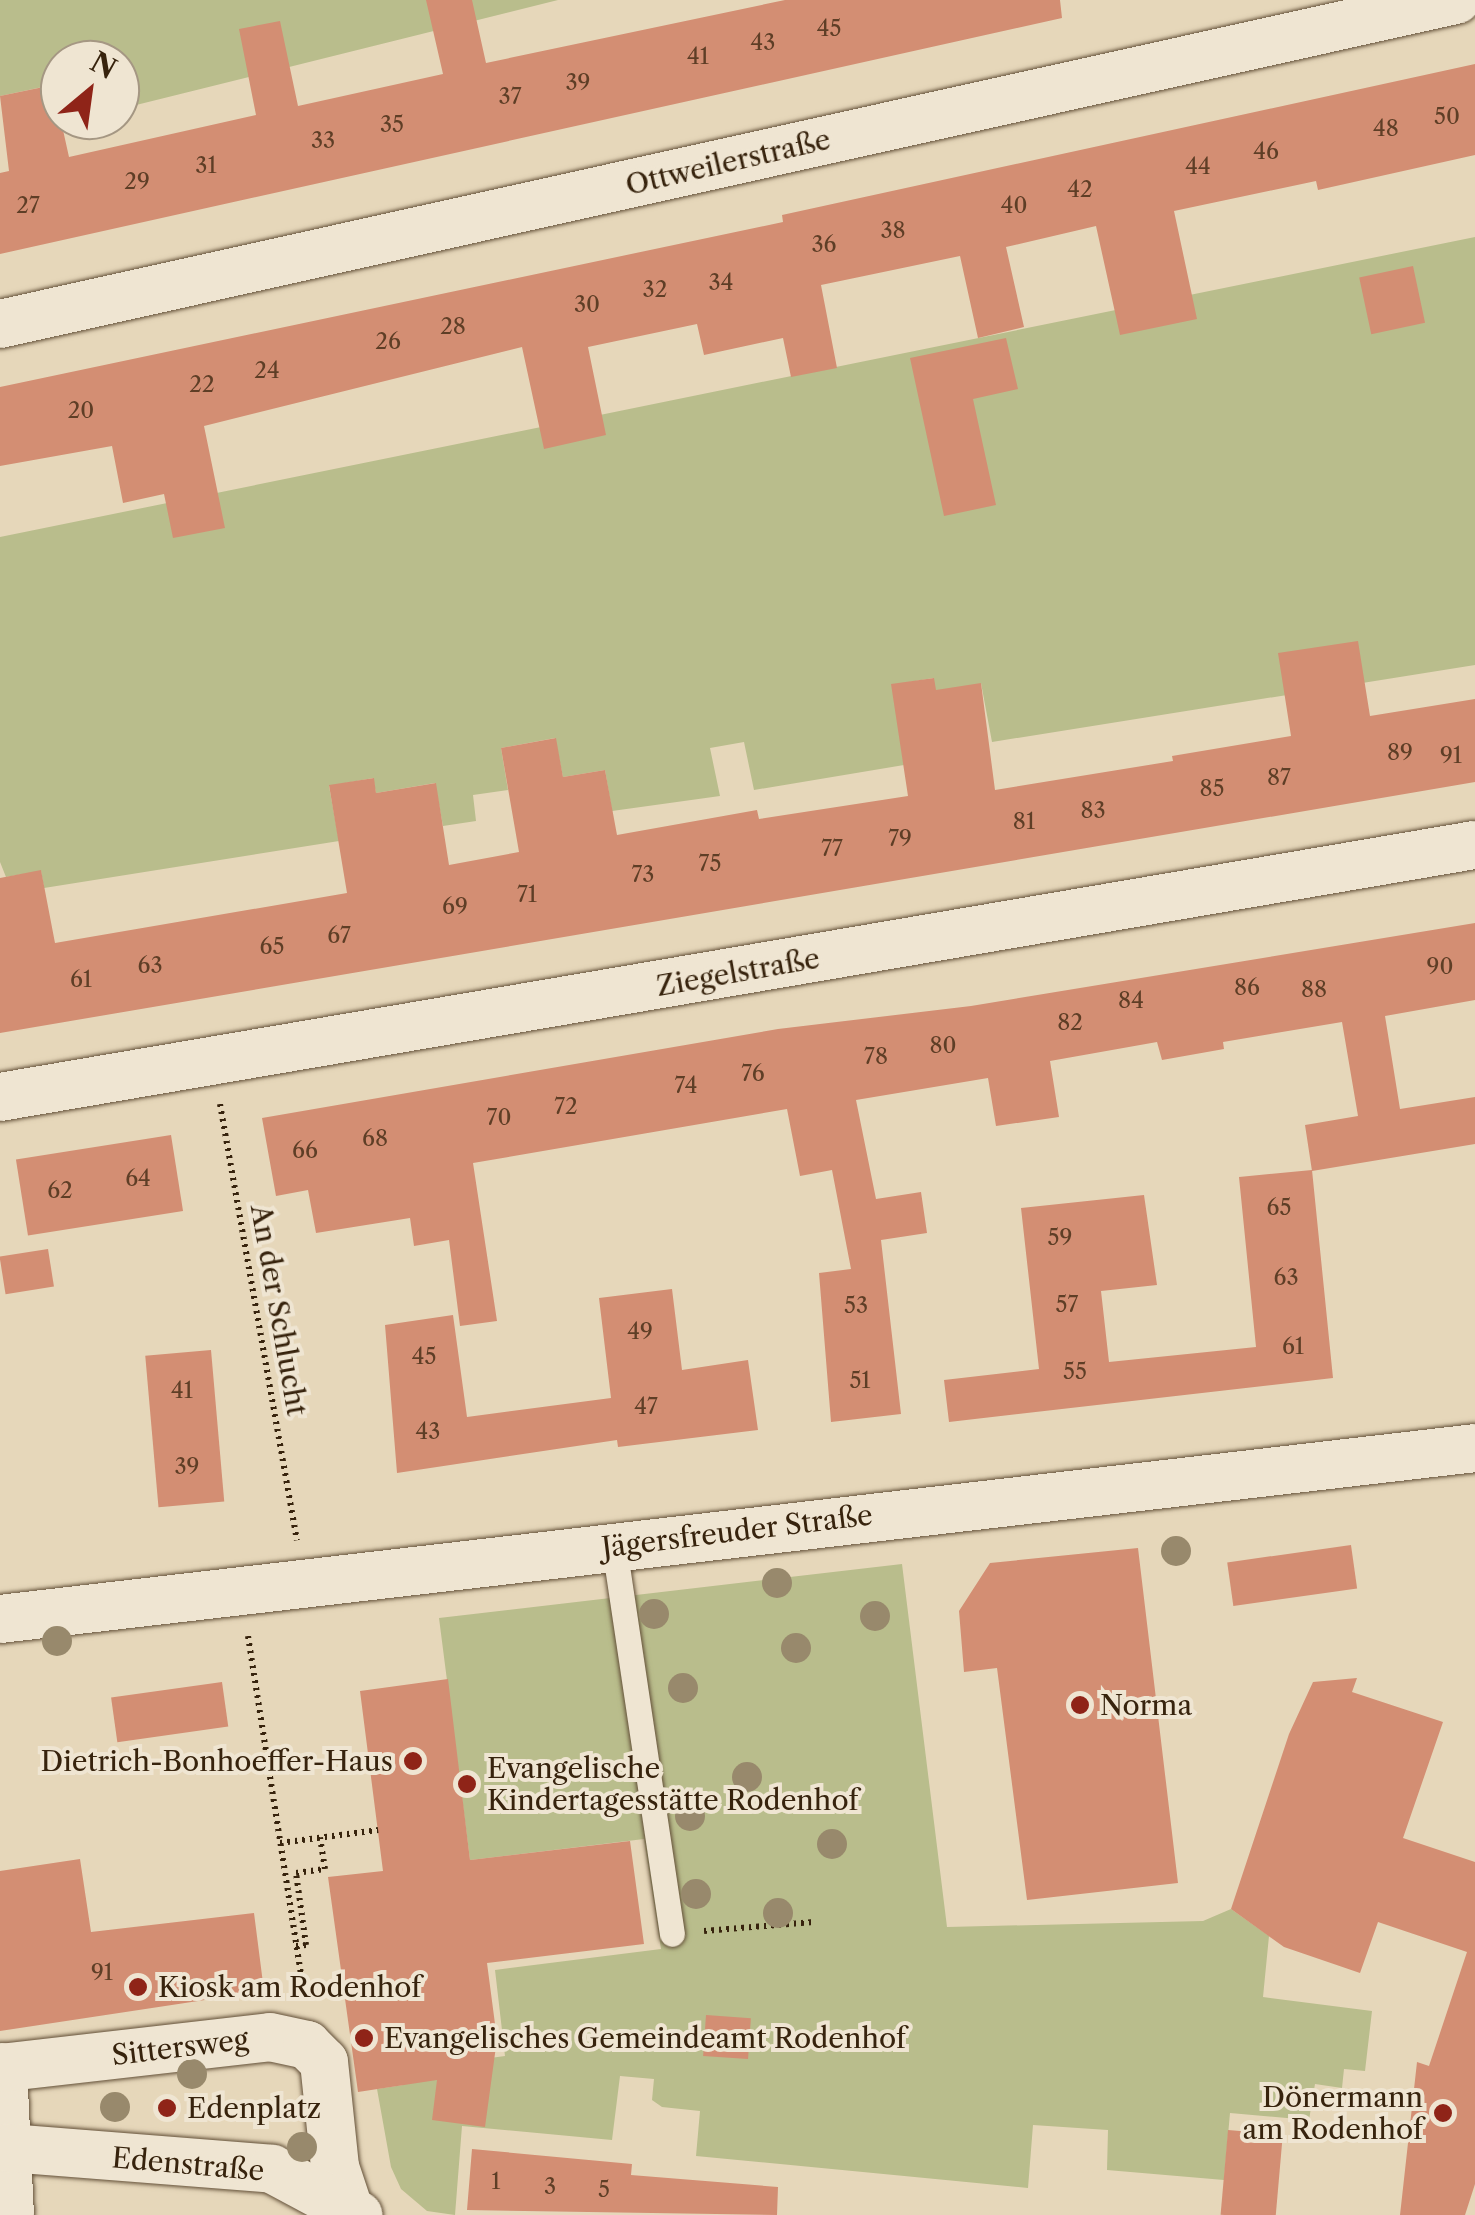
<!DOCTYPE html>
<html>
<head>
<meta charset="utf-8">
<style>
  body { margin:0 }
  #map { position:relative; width:1475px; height:2215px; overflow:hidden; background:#e6d7ba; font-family:"Libre Caslon Text",serif }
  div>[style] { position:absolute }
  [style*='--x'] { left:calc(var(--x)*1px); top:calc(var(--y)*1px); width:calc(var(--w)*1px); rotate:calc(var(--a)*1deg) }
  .green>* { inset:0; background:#b9bd8c }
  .building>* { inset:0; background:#d38e73; transform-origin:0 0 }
  .path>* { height:6px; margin-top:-3px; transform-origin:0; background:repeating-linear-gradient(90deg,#37230d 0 2.5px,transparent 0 7.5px) }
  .roads { filter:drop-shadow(0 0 2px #635038) drop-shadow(0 0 2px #635038) }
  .service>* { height:25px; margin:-12.5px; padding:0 12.5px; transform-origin:12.5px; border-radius:12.5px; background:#efe5d2 }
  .minor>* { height:48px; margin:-24px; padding:0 24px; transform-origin:24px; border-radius:24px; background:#efe5d2 }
  .trees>* { width:30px; height:30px; margin:-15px; border-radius:50%; background:#98896c }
  .dots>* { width:28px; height:28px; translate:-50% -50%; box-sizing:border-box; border:5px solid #efe5d2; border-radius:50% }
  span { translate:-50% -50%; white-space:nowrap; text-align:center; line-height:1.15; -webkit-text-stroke:8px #efe5d2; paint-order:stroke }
  .number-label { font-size:22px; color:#5e3e26 }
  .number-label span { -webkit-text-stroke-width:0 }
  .street-label { font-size:28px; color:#37230d }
  .poi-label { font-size:28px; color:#37230d }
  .left { translate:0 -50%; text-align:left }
  .right { translate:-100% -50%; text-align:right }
  .north { position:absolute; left:40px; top:40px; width:100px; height:100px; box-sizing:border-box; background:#efe5d2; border:2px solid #a59783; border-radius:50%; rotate:29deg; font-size:28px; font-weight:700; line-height:40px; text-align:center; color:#37230d }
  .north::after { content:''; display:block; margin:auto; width:35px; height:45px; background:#8f2418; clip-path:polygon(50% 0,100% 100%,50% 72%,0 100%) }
</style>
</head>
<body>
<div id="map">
  <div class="green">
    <i style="clip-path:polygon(0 0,558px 0,120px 109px,120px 60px,60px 60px,60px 117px,52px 85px,0 96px)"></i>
    <i style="clip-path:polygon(1475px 237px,1475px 665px,992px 742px,981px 683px,941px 723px,933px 678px,892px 685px,904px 765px,754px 790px,744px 742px,710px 748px,720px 796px,612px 811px,605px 770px,563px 777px,555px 738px,501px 748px,508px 790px,473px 795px,476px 821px,443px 826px,435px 783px,376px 793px,373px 778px,329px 786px,339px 841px,44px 888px,41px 871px,6px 877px,0 862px,0 537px)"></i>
    <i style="clip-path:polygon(902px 1564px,947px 1927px,1203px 1921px,1231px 1909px,1269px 1936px,1263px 1997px,1372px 2011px,1365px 2071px,1344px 2069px,1342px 2088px,1315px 2084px,1309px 2120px,1230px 2113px,1224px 2180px,1107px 2170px,1108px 2130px,1033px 2125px,1028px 2188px,696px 2156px,700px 2111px,662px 2107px,652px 2100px,654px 2079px,620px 2076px,612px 2140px,462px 2126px,455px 2215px,427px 2211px,401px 2189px,391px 2167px,377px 2089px,403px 2085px,401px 2070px,505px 2056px,495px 1970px,661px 1949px,644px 1839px,470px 1860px,439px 1618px)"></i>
  </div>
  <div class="building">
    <i style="clip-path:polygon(426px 0,472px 0,486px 63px,785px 0,1060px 0,1062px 18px,0 254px,0 173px,9px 171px,0 96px,53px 85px,69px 157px,256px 115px,239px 29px,280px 21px,298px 106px,443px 74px)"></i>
    <i style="clip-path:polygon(1475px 64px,1475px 155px,1318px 190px,1316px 181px,1174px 211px,1197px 319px,1120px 335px,1096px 226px,1006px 247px,1024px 327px,978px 338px,960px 256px,821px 285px,837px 368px,791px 377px,783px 338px,704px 355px,697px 324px,588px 347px,606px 435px,544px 449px,522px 347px,204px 426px,225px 528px,173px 538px,164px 494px,123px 503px,112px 446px,0 466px,0 387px,783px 222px,782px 215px)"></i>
    <i style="left:1413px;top:266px;width:58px;height:55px;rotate:78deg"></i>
    <i style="clip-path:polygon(1006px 338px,1018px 389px,973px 399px,996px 505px,944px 516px,910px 358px)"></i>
    <i style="clip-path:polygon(1358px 641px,1370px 716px,1475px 699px,1475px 782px,0 1033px,0 878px,41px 870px,55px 943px,347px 893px,329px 785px,374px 778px,376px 793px,436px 783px,449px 865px,519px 852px,501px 748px,556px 738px,563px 777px,605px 770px,617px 835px,757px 810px,759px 819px,908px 796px,891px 684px,934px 678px,936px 690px,981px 683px,995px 790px,1173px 761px,1172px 756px,1291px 736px,1278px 653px)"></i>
    <i style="clip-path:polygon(1475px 923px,1475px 1000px,1385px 1016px,1400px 1109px,1475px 1097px,1475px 1144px,1312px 1171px,1305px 1125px,1358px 1116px,1342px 1022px,1223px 1042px,1224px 1049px,1162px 1060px,1157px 1042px,1050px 1061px,1059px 1117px,996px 1126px,988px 1078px,856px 1100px,876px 1199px,921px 1192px,927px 1233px,881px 1240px,901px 1414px,831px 1422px,819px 1273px,851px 1269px,832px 1170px,800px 1176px,787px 1109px,473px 1163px,497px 1321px,460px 1326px,449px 1240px,414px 1246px,410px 1218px,316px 1233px,308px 1190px,276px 1196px,262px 1118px,778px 1029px,971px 1006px)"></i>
    <i style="left:171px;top:1135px;width:77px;height:157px;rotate:81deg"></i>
    <i style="clip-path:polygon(1312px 1170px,1333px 1378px,949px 1422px,944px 1380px,1039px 1369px,1021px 1208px,1144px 1195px,1157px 1285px,1101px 1291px,1109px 1362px,1256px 1347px,1239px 1177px)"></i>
    <i style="left:48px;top:1249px;width:38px;height:49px;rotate:81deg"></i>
    <i style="clip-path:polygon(672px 1289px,682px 1370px,748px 1360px,758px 1430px,618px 1447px,617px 1440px,397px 1473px,385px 1325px,453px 1315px,467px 1417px,611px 1398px,599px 1298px)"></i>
    <i style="left:211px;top:1350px;width:152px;height:66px;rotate:85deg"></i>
    <i style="left:1351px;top:1545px;width:44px;height:125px;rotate:82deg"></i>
    <i style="clip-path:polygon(1138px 1548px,1178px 1883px,1027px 1900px,997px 1668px,964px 1672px,959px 1611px,990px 1563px)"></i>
    <i style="clip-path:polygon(1357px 1678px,1352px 1692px,1443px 1722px,1403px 1838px,1475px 1862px,1475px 2184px,1465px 2215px,1400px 2215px,1417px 2062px,1429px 2066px,1467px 1952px,1378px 1922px,1360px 1973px,1284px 1947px,1231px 1909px,1289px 1734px,1313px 1682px)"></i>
    <i style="clip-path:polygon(448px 1679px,470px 1860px,630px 1841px,644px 1944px,487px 1963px,497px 2039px,485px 2127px,432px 2120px,437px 2080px,358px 2092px,328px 1877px,383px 1871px,360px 1691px)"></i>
    <i style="left:222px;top:1682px;width:45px;height:112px;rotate:82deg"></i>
    <i style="clip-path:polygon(80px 1859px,91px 1932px,254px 1913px,264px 1991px,0 2031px,0 1871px)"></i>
    <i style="left:706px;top:2015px;width:45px;height:41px;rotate:4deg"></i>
    <i style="left:1228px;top:2130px;width:55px;height:85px;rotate:5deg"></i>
    <i style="clip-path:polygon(472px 2149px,632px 2164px,631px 2175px,778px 2187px,777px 2215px,467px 2210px)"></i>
  </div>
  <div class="path">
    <i style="--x:220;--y:1104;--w:443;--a:80"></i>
    <i style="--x:248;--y:1636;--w:367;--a:81.1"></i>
    <i style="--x:280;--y:1843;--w:99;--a:-7.6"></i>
    <i style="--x:704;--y:1931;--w:110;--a:-4.7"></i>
    <i style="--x:296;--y:1946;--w:10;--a:-6"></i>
    <i style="--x:306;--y:1945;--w:73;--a:-97.9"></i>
    <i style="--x:296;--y:1873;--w:29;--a:-8"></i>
    <i style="--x:325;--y:1869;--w:32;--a:-99"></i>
  </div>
  <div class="roads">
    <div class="service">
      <i style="--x:614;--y:1546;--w:392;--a:81.5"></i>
    </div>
    <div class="minor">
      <i style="--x:0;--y:324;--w:1492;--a:-12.55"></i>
      <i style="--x:0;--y:1097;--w:1496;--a:-9.7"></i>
      <i style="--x:0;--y:1619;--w:1485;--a:-6.61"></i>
      <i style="--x:3;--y:2067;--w:148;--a:87.3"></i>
      <i style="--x:0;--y:2068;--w:272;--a:-6.5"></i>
      <i style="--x:270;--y:2037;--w:38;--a:12"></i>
      <i style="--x:307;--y:2045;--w:24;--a:45"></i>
      <i style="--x:324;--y:2062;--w:106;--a:84"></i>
      <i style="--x:335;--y:2167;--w:44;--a:71.6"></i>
      <i style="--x:8;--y:2148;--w:265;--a:4.5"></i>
      <i style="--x:272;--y:2169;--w:98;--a:28.1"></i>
    </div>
  </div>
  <div class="trees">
    <i style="left:1176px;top:1551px"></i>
    <i style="left:777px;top:1583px"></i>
    <i style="left:654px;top:1614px"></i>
    <i style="left:875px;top:1616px"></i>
    <i style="left:57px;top:1641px"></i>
    <i style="left:796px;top:1648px"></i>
    <i style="left:683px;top:1688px"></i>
    <i style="left:747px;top:1777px"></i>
    <i style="left:690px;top:1816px"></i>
    <i style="left:832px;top:1844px"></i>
    <i style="left:696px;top:1894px"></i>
    <i style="left:778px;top:1913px"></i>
    <i style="left:192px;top:2074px"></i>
    <i style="left:115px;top:2107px"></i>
    <i style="left:302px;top:2147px"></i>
  </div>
  <div class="dots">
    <i style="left:1080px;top:1705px;background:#8f2418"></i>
    <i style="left:413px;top:1761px;background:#8f2418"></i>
    <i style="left:467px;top:1784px;background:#8f2418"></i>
    <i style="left:138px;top:1987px;background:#8f2418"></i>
    <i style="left:364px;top:2038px;background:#8f2418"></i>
    <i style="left:167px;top:2108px;background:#8f2418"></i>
    <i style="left:1443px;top:2113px;background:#8f2418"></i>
  </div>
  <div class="number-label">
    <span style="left:829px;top:29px">45</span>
    <span style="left:763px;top:43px">43</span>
    <span style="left:698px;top:57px">41</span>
    <span style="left:578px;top:83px">39</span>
    <span style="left:510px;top:97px">37</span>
    <span style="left:1447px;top:117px">50</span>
    <span style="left:392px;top:125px">35</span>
    <span style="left:1386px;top:129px">48</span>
    <span style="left:323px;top:141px">33</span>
    <span style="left:1266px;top:152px">46</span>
    <span style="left:206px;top:166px">31</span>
    <span style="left:1198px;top:167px">44</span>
    <span style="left:137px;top:182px">29</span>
    <span style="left:1080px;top:190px">42</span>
    <span style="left:28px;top:206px">27</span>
    <span style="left:1014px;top:206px">40</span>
    <span style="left:893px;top:231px">38</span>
    <span style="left:824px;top:245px">36</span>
    <span style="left:721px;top:283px">34</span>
    <span style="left:655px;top:290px">32</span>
    <span style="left:587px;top:305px">30</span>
    <span style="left:453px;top:327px">28</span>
    <span style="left:388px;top:342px">26</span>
    <span style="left:267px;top:371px">24</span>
    <span style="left:202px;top:385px">22</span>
    <span style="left:81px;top:411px">20</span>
    <span style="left:1400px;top:753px">89</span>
    <span style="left:1451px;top:756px">91</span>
    <span style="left:1279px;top:778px">87</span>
    <span style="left:1212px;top:789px">85</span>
    <span style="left:1093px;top:811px">83</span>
    <span style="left:1024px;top:822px">81</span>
    <span style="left:900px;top:839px">79</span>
    <span style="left:832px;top:849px">77</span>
    <span style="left:710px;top:864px">75</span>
    <span style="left:643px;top:875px">73</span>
    <span style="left:527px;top:895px">71</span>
    <span style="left:455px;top:907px">69</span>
    <span style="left:339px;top:936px">67</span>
    <span style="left:272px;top:947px">65</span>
    <span style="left:150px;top:966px">63</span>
    <span style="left:1440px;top:967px">90</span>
    <span style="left:81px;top:980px">61</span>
    <span style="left:1247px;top:988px">86</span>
    <span style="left:1314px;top:990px">88</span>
    <span style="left:1131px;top:1001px">84</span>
    <span style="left:1070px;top:1023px">82</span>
    <span style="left:943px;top:1046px">80</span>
    <span style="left:876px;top:1057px">78</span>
    <span style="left:753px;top:1074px">76</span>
    <span style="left:686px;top:1086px">74</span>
    <span style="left:566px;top:1107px">72</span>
    <span style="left:499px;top:1118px">70</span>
    <span style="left:375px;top:1139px">68</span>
    <span style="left:305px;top:1151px">66</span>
    <span style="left:138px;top:1179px">64</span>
    <span style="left:60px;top:1191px">62</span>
    <span style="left:1279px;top:1208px">65</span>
    <span style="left:1060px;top:1238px">59</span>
    <span style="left:1286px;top:1278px">63</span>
    <span style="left:1067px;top:1305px">57</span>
    <span style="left:856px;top:1306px">53</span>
    <span style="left:640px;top:1332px">49</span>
    <span style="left:1293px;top:1347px">61</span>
    <span style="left:424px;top:1357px">45</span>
    <span style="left:1075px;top:1372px">55</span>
    <span style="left:860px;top:1381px">51</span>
    <span style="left:182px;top:1391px">41</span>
    <span style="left:646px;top:1407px">47</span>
    <span style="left:428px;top:1432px">43</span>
    <span style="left:187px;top:1467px">39</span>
    <span style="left:102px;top:1973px">91</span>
    <span style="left:496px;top:2182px">1</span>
    <span style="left:550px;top:2187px">3</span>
    <span style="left:604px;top:2190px">5</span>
  </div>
  <div class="street-label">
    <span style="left:728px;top:162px;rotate:-13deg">Ottweilerstraße</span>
    <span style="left:738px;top:972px;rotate:-10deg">Ziegelstraße</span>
    <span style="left:279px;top:1310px;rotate:80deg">An der Schlucht</span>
    <span style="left:737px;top:1531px;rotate:-7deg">Jägersfreuder Straße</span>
    <span style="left:180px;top:2047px;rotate:-7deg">Sittersweg</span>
    <span style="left:188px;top:2164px;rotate:5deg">Edenstraße</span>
  </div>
  <div class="poi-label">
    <span class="left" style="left:1100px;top:1705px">Norma</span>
    <span class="right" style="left:393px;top:1761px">Dietrich-Bonhoeffer-Haus</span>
    <span class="left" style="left:487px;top:1784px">Evangelische<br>Kindertagesstätte Rodenhof</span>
    <span class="left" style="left:158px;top:1987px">Kiosk am Rodenhof</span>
    <span class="left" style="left:384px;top:2038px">Evangelisches Gemeindeamt Rodenhof</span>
    <span class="right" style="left:1423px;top:2113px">Dönermann<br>am Rodenhof</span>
    <span class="left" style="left:187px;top:2108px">Edenplatz</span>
  </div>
  <div class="north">N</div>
</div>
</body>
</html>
